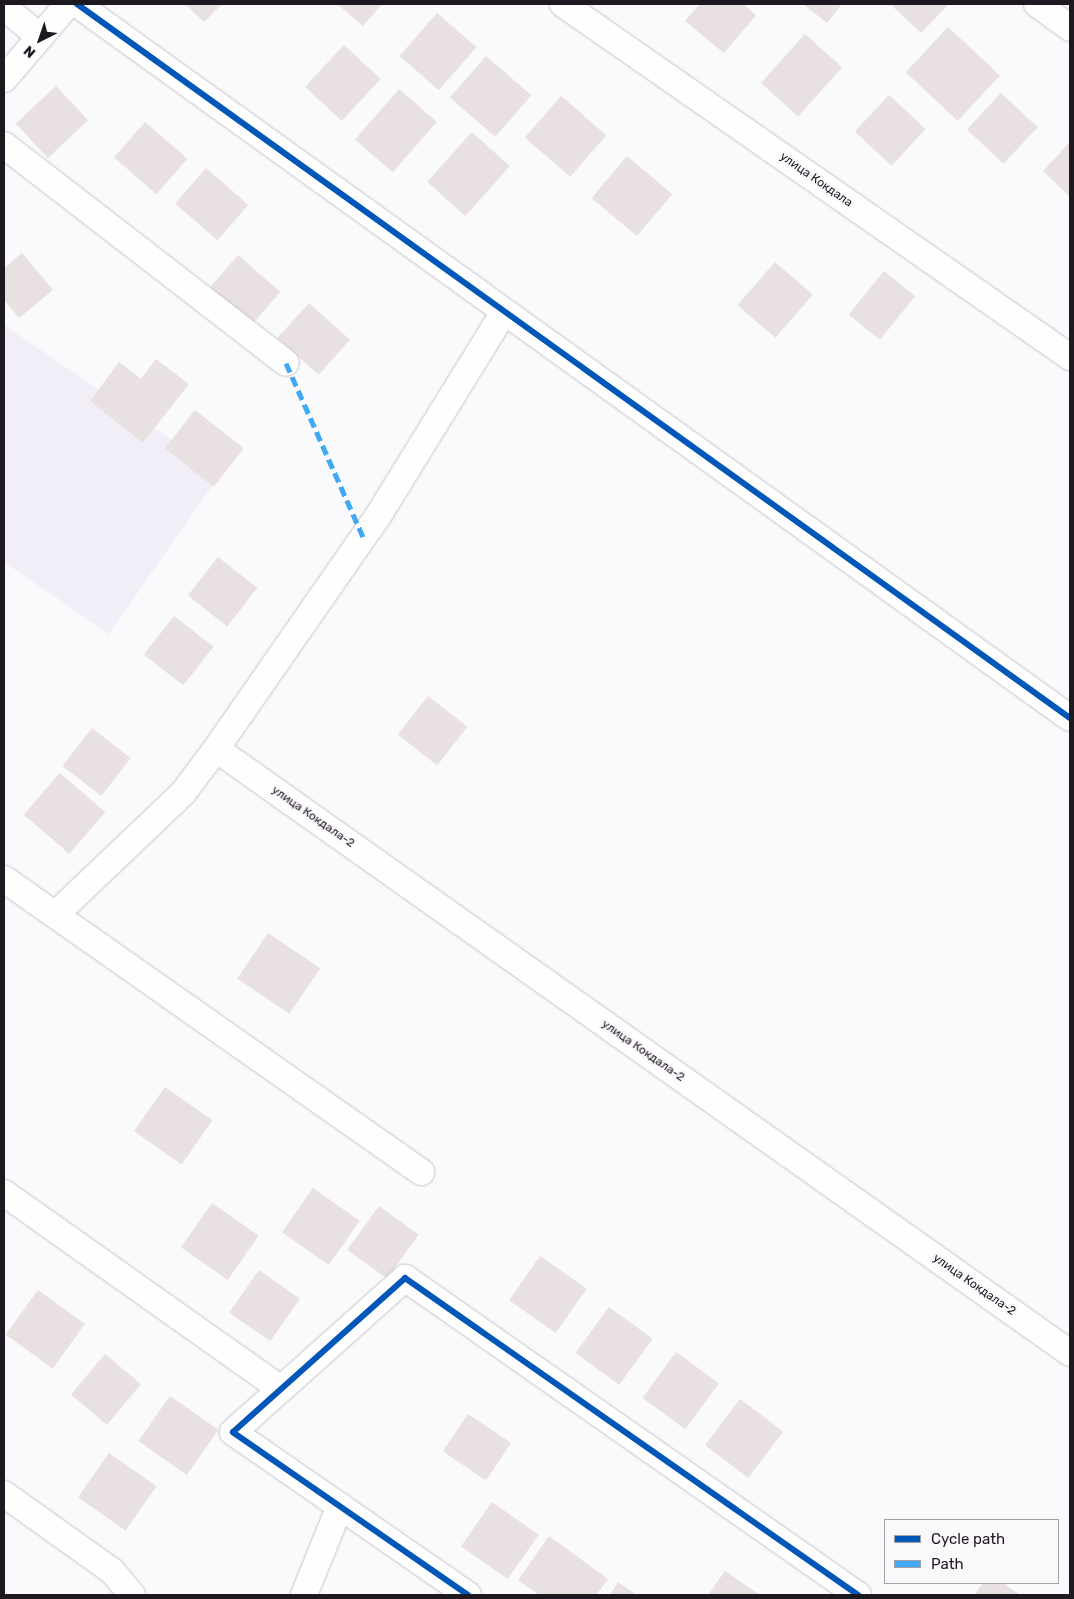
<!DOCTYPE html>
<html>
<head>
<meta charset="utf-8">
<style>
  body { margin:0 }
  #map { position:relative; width:1074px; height:1599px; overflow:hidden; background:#faf9fb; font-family:Rubik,sans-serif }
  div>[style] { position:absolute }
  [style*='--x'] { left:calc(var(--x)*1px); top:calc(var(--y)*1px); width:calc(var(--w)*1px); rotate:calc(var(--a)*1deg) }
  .industrial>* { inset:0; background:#f2eef8 }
  .building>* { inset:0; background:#e8e0e1; transform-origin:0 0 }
  .roads { filter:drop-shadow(0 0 1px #c7c5ca) drop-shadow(0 0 1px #c7c5ca) }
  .minor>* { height:26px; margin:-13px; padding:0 13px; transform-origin:13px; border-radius:13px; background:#fefefe }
  .quiet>* { height:5px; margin-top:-2.5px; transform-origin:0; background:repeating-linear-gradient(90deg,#3fa9f5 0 10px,transparent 0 15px) }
  .cycleway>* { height:6px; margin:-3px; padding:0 3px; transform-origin:3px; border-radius:3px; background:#0057b8 }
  span { translate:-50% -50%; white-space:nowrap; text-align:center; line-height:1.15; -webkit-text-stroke:5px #fbf8fc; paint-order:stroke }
  .street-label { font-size:12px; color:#1e1921 }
  .frame { position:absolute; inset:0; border:5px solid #1e1921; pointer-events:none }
  .legend { position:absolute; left:884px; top:1519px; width:175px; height:65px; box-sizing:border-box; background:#fbf8fc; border:1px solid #a39fa4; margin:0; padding:6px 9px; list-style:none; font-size:15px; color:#1e1921 }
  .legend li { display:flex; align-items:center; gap:10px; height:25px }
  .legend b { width:25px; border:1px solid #a39fa4 }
  .north { position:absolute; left:15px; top:15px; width:50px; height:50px; -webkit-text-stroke:4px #fbf8fc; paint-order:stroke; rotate:221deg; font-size:14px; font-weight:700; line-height:20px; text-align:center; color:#1e1921 }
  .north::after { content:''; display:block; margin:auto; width:18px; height:22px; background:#1e1921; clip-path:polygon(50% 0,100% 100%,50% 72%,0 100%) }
</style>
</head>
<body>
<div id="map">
  <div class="industrial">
    <i style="clip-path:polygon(4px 325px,221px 473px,109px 634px,4px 562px)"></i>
  </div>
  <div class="building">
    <i style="clip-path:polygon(185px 4px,222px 4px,204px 22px)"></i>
    <i style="clip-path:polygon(337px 4px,382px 4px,363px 26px)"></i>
    <i style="clip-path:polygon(700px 4px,743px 4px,756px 15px,724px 53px,685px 21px)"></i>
    <i style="clip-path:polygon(803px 4px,842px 4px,827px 23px)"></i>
    <i style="clip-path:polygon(890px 4px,949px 4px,921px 33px)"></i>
    <i style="left:437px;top:13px;width:52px;height:57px;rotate:41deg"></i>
    <i style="left:948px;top:27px;width:71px;height:62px;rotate:43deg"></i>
    <i style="left:805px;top:34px;width:50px;height:66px;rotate:42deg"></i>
    <i style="left:344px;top:45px;width:50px;height:57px;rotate:43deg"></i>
    <i style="left:486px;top:56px;width:60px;height:55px;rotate:41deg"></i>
    <i style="left:56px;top:86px;width:47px;height:55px;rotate:47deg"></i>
    <i style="left:399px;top:89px;width:50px;height:67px;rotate:41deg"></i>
    <i style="left:1001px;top:93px;width:50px;height:50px;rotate:43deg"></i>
    <i style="left:889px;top:95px;width:50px;height:50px;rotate:43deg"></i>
    <i style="left:561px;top:96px;width:60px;height:55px;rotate:41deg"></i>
    <i style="left:145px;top:122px;width:56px;height:47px;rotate:41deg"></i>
    <i style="left:472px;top:132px;width:51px;height:67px;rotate:42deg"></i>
    <i style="clip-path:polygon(1070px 142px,1070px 197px,1043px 171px)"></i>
    <i style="left:627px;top:156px;width:59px;height:55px;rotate:40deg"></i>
    <i style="left:206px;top:168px;width:56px;height:47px;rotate:41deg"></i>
    <i style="clip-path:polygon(22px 253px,53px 290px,19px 318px,4px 300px,4px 268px)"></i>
    <i style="left:238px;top:255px;width:56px;height:46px;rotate:41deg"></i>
    <i style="left:775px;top:262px;width:50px;height:57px;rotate:41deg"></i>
    <i style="left:884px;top:271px;width:40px;height:56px;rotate:39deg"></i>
    <i style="left:309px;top:303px;width:55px;height:47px;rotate:42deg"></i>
    <i style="clip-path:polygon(156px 359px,189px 384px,143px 443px,90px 401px,119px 362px,141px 379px)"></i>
    <i style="left:195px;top:410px;width:62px;height:49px;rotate:38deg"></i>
    <i style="left:218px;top:557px;width:50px;height:49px;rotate:38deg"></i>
    <i style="left:174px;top:616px;width:50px;height:49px;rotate:38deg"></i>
    <i style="left:428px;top:696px;width:50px;height:49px;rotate:38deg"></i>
    <i style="left:92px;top:728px;width:49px;height:48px;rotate:38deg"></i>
    <i style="left:60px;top:773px;width:60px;height:55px;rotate:41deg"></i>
    <i style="left:268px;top:933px;width:63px;height:55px;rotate:34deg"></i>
    <i style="left:165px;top:1087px;width:58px;height:54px;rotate:35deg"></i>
    <i style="left:313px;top:1188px;width:57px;height:54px;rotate:35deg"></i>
    <i style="left:212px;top:1203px;width:57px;height:54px;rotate:35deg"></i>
    <i style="left:379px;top:1206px;width:49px;height:54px;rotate:36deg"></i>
    <i style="left:540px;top:1256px;width:57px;height:54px;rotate:35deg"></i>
    <i style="left:259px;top:1270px;width:50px;height:52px;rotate:35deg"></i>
    <i style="left:38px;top:1290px;width:58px;height:55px;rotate:36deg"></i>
    <i style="left:609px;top:1307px;width:54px;height:57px;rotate:36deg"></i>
    <i style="left:676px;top:1352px;width:53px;height:57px;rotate:36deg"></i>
    <i style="left:105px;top:1354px;width:47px;height:53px;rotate:40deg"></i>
    <i style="left:170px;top:1396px;width:59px;height:55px;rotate:35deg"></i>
    <i style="left:740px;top:1399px;width:54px;height:58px;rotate:37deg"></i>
    <i style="left:468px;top:1414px;width:52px;height:45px;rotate:34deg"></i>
    <i style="left:109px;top:1453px;width:58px;height:54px;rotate:35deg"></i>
    <i style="left:492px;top:1502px;width:57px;height:54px;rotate:35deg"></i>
    <i style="clip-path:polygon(549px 1536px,608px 1579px,596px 1595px,539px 1595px,518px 1580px)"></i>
    <i style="clip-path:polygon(725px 1571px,760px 1595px,708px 1595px)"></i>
    <i style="clip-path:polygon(618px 1582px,637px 1595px,610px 1595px)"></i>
    <i style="clip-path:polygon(983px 1583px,1003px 1583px,1020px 1595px,974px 1595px)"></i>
  </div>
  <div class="roads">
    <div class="minor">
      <i style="--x:77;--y:4;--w:1223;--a:35.72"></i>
      <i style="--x:563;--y:4;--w:618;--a:34.85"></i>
      <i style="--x:1037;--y:4;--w:41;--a:36"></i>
      <i style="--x:4;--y:7;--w:47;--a:39.8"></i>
      <i style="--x:4;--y:79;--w:99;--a:-49.5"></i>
      <i style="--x:4;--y:145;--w:356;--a:37.7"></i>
      <i style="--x:216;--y:749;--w:1046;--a:35.27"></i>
      <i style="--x:4;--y:879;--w:510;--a:35.09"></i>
      <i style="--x:55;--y:915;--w:177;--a:-43.6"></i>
      <i style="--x:183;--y:793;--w:55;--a:-53.1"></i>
      <i style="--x:216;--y:749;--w:284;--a:-55.2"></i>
      <i style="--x:378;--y:516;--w:240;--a:-58.3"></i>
      <i style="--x:4;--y:1193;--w:339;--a:35.3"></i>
      <i style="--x:4;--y:1494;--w:133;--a:35.5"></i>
      <i style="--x:112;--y:1571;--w:31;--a:50"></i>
      <i style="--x:304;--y:1595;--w:96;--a:-68"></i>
      <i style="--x:468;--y:1595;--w:286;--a:-145.3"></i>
      <i style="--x:233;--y:1432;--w:231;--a:-41.8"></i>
      <i style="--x:405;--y:1278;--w:553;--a:34.98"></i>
    </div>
  </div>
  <div class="quiet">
    <i style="--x:286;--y:363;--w:190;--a:66.1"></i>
  </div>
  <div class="cycleway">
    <i style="--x:77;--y:4;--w:1223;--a:35.72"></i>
    <i style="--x:468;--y:1595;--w:286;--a:-145.3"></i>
    <i style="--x:233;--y:1432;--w:231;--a:-41.8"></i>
    <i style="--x:405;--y:1278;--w:553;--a:34.98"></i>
  </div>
  <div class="street-label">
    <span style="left:816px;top:180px;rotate:35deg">улица Кокдала</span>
    <span style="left:313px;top:817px;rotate:35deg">улица Кокдала-2</span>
    <span style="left:643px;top:1051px;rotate:35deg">улица Кокдала-2</span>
    <span style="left:974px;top:1285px;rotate:35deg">улица Кокдала-2</span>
  </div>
  <div class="frame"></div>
  <ul class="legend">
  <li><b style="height:6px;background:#0057b8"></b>Cycle path</li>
  <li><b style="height:6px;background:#3fa9f5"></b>Path</li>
  </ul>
  <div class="north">N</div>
</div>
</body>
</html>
